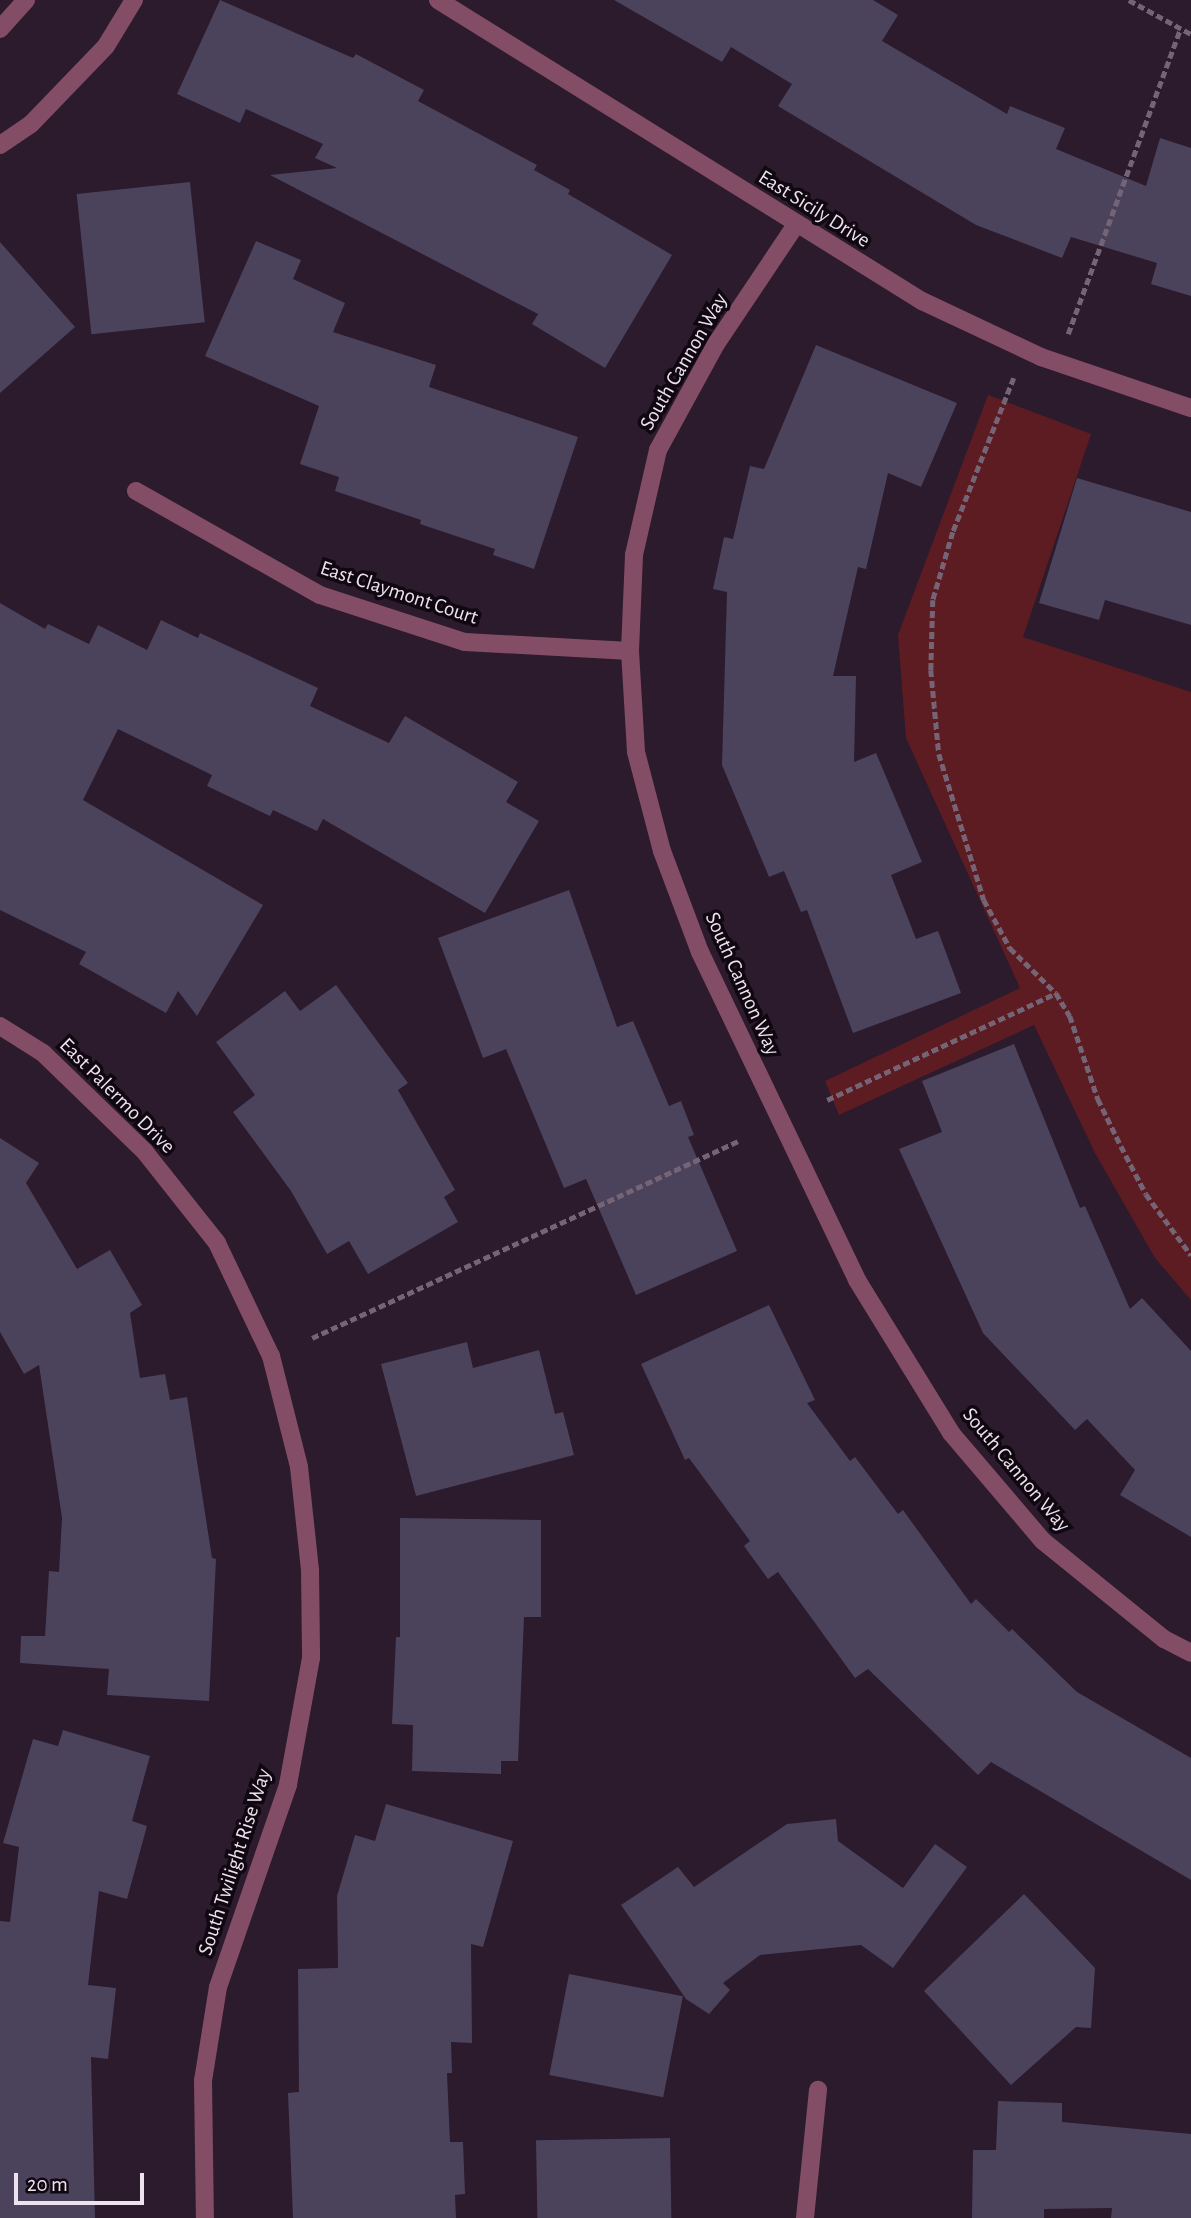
<!DOCTYPE html>
<style>
body{margin:0}
#map{position:relative;width:1191px;height:2218px;overflow:hidden;background:#2c1a2d;font-family:"Alegreya Sans",sans-serif}
div>[style]{position:absolute}
.green>*{inset:0;background:#5c1c22}
.building>*{inset:0;background:#4b425c;transform-origin:0 0}
.path>*{height:4.5px;margin-top:-2.25px;transform-origin:0;background:repeating-linear-gradient(90deg,#746475 0 7px,transparent 0 10.5px)}
.minor>*{height:18px;margin:-9px;padding:0 9px;transform-origin:9px;border-radius:9px;background:#844d66}
.tertiary>*{height:18px;margin:-9px;padding:0 9px;transform-origin:9px;border-radius:9px;background:#844d66}
span{translate:-50% -50%;white-space:nowrap;text-align:center;line-height:1.15;-webkit-text-stroke:7px #100810;paint-order:stroke}
.street-label{font-size:21px;color:#efe2ef}
.scale{position:absolute;left:14px;top:2173px;width:130px;height:32px;box-sizing:border-box;border:4px solid #efe2ef;border-top:0;padding-left:9px;font-size:21px;line-height:24px;white-space:nowrap;color:#efe2ef;-webkit-text-stroke:5px #100810;paint-order:stroke}
</style>
<div id="map">
<div class="green">
<i style="clip-path:polygon(988px 395px,1091px 434px,1023px 637px,1191px 692px,1191px 1300px,1155px 1258px,1095px 1153px,1034px 1025px,839px 1115px,825px 1081px,1020px 988px,906px 738px,898px 635px)"></i>
</div>
<div class="building">
<i style="clip-path:polygon(220px 0,353px 58px,356px 54px,424px 90px,418px 101px,537px 165px,534px 170px,570px 190px,568px 194px,672px 255px,605px 368px,532px 324px,538px 314px,270px 175px,337px 168px,315px 158px,323px 144px,246px 109px,240px 123px,177px 94px)"></i>
<i style="clip-path:polygon(614px 0,873px 0,898px 15px,882px 41px,1007px 114px,1010px 106px,1065px 128px,1056px 149px,1146px 186px,1160px 138px,1191px 148px,1191px 296px,1151px 284px,1157px 263px,1071px 237px,1062px 258px,976px 225px,778px 106px,792px 84px,731px 47px,722px 62px)"></i>
<i style="left:190px;top:182px;width:141px;height:114px;rotate:84deg"></i>
<i style="clip-path:polygon(256px 241px,301px 260px,293px 279px,345px 303px,333px 332px,436px 365px,429px 387px,578px 437px,534px 569px,493px 555px,495px 549px,420px 524px,421px 520px,335px 491px,339px 477px,300px 464px,319px 406px,205px 356px)"></i>
<i style="clip-path:polygon(0 242px,75px 327px,0 393px)"></i>
<i style="clip-path:polygon(816px 345px,957px 403px,921px 487px,888px 473px,866px 569px,858px 567px,833px 676px,856px 676px,854px 762px,876px 753px,922px 862px,891px 875px,916px 939px,938px 931px,961px 993px,853px 1033px,807px 910px,801px 912px,784px 871px,769px 877px,722px 765px,727px 592px,713px 589px,724px 537px,733px 539px,750px 466px,764px 469px)"></i>
<i style="clip-path:polygon(1077px 478px,1191px 512px,1191px 625px,1105px 600px,1099px 620px,1039px 603px)"></i>
<i style="clip-path:polygon(0 603px,45px 629px,48px 624px,89px 644px,98px 625px,147px 650px,161px 620px,198px 638px,200px 633px,318px 688px,310px 706px,389px 743px,405px 716px,518px 782px,506px 802px,539px 821px,485px 913px,323px 819px,317px 831px,273px 810px,270px 816px,207px 786px,212px 775px,118px 729px,83px 800px,263px 905px,197px 1016px,178px 991px,166px 1013px,79px 964px,86px 952px,0 910px)"></i>
<i style="clip-path:polygon(569px 890px,617px 1027px,633px 1021px,669px 1106px,681px 1101px,694px 1135px,688px 1137px,737px 1251px,636px 1295px,586px 1179px,564px 1188px,506px 1049px,483px 1058px,438px 938px)"></i>
<i style="clip-path:polygon(336px 985px,408px 1083px,398px 1090px,455px 1190px,444px 1197px,458px 1222px,368px 1274px,349px 1241px,327px 1254px,291px 1191px,233px 1112px,255px 1095px,216px 1042px,285px 991px,300px 1011px)"></i>
<i style="clip-path:polygon(1014px 1044px,1080px 1208px,1085px 1206px,1130px 1309px,1142px 1298px,1191px 1351px,1191px 1537px,1120px 1495px,1135px 1470px,1087px 1419px,1075px 1430px,983px 1333px,899px 1149px,942px 1132px,922px 1081px)"></i>
<i style="clip-path:polygon(0 1138px,39px 1163px,26px 1183px,77px 1269px,110px 1250px,142px 1305px,130px 1313px,140px 1378px,165px 1374px,170px 1400px,187px 1397px,212px 1558px,216px 1559px,209px 1701px,107px 1695px,109px 1669px,20px 1663px,21px 1636px,45px 1636px,49px 1571px,59px 1572px,62px 1518px,39px 1365px,24px 1374px,0 1332px)"></i>
<i style="clip-path:polygon(769px 1305px,815px 1400px,807px 1403px,850px 1461px,855px 1457px,898px 1514px,903px 1510px,971px 1604px,976px 1599px,1009px 1632px,1012px 1629px,1077px 1692px,1191px 1758px,1191px 1880px,991px 1762px,978px 1775px,868px 1669px,855px 1678px,778px 1572px,768px 1579px,744px 1546px,750px 1541px,689px 1458px,685px 1460px,641px 1364px)"></i>
<i style="clip-path:polygon(467px 1342px,473px 1368px,539px 1350px,555px 1414px,563px 1412px,574px 1455px,416px 1496px,381px 1364px)"></i>
<i style="clip-path:polygon(400px 1518px,541px 1520px,541px 1617px,524px 1617px,518px 1761px,501px 1761px,501px 1774px,412px 1771px,413px 1725px,392px 1724px,396px 1637px,400px 1637px)"></i>
<i style="clip-path:polygon(63px 1730px,150px 1756px,132px 1821px,147px 1826px,127px 1899px,99px 1891px,88px 1985px,116px 1988px,108px 2059px,91px 2057px,95px 2218px,0 2218px,0 1921px,10px 1922px,19px 1847px,3px 1843px,33px 1739px,58px 1746px)"></i>
<i style="clip-path:polygon(386px 1804px,513px 1841px,483px 1947px,471px 1944px,472px 2043px,451px 2042px,452px 2073px,447px 2073px,450px 2142px,463px 2142px,465px 2194px,455px 2195px,456px 2218px,293px 2218px,288px 2093px,299px 2092px,298px 1969px,338px 1968px,337px 1896px,355px 1835px,375px 1841px)"></i>
<i style="clip-path:polygon(836px 1819px,838px 1841px,903px 1888px,935px 1844px,967px 1867px,893px 1968px,861px 1945px,760px 1955px,723px 1983px,730px 1990px,709px 2014px,686px 1999px,621px 1905px,678px 1867px,694px 1887px,787px 1824px)"></i>
<i style="clip-path:polygon(1024px 1894px,1095px 1968px,1091px 2028px,1076px 2027px,1011px 2085px,924px 1991px)"></i>
<i style="left:569px;top:1974px;width:116px;height:103px;rotate:11deg"></i>
<i style="clip-path:polygon(998px 2101px,1062px 2103px,1062px 2122px,1191px 2134px,1191px 2218px,1111px 2218px,1112px 2208px,1044px 2209px,1044px 2218px,972px 2218px,973px 2150px,996px 2150px)"></i>
<i style="left:670px;top:2138px;width:80px;height:134px;rotate:89deg"></i>
</div>
<div class="path">
<i style="left:1129px;top:0;width:71px;rotate:28.7deg"></i>
<i style="left:1068px;top:334px;width:325px;rotate:-69.8deg"></i>
<i style="left:1014px;top:378px;width:166px;rotate:111.6deg"></i>
<i style="left:953px;top:532px;width:71px;rotate:106.4deg"></i>
<i style="left:933px;top:600px;width:70px;rotate:91.6deg"></i>
<i style="left:931px;top:670px;width:84px;rotate:84.6deg"></i>
<i style="left:939px;top:754px;width:153px;rotate:72.9deg"></i>
<i style="left:984px;top:900px;width:55px;rotate:61.6deg"></i>
<i style="left:1010px;top:948px;width:64px;rotate:44.4deg"></i>
<i style="left:1056px;top:993px;width:27px;rotate:59deg"></i>
<i style="left:1070px;top:1016px;width:88px;rotate:71.4deg"></i>
<i style="left:1098px;top:1099px;width:52px;rotate:63.9deg"></i>
<i style="left:1121px;top:1146px;width:54px;rotate:62.5deg"></i>
<i style="left:1146px;top:1194px;width:76px;rotate:53.6deg"></i>
<i style="left:827px;top:1100px;width:253px;rotate:-25deg"></i>
<i style="left:312px;top:1338px;width:469px;rotate:-24.8deg"></i>
</div>
<div class="minor">
<i style="left:438px;top:0;width:570px;rotate:31.88deg"></i>
<i style="left:922px;top:301px;width:132px;rotate:25.2deg"></i>
<i style="left:1041px;top:357px;width:158px;rotate:18.8deg"></i>
<i style="left:795px;top:226px;width:142px;rotate:123.8deg"></i>
<i style="left:716px;top:344px;width:121px;rotate:118.7deg"></i>
<i style="left:658px;top:450px;width:108px;rotate:102.9deg"></i>
<i style="left:634px;top:555px;width:96px;rotate:92.4deg"></i>
<i style="left:630px;top:651px;width:101px;rotate:86.6deg"></i>
<i style="left:636px;top:752px;width:102px;rotate:75.3deg"></i>
<i style="left:662px;top:851px;width:108px;rotate:69.4deg"></i>
<i style="left:700px;top:952px;width:364px;rotate:64.4deg"></i>
<i style="left:857px;top:1280px;width:180px;rotate:58.4deg"></i>
<i style="left:951px;top:1433px;width:142px;rotate:49.6deg"></i>
<i style="left:1043px;top:1541px;width:156px;rotate:39deg"></i>
<i style="left:1164px;top:1639px;width:30px;rotate:27deg"></i>
<i style="left:136px;top:491px;width:211px;rotate:29.5deg"></i>
<i style="left:320px;top:595px;width:152px;rotate:18deg"></i>
<i style="left:465px;top:642px;width:165px;rotate:3.1deg"></i>
<i style="left:0;top:1026px;width:51px;rotate:32.1deg"></i>
<i style="left:43px;top:1053px;width:142px;rotate:44.1deg"></i>
<i style="left:145px;top:1152px;width:116px;rotate:51.6deg"></i>
<i style="left:217px;top:1243px;width:125px;rotate:64.5deg"></i>
<i style="left:271px;top:1356px;width:114px;rotate:75.8deg"></i>
<i style="left:299px;top:1467px;width:104px;rotate:83.9deg"></i>
<i style="left:310px;top:1570px;width:88px;rotate:89.3deg"></i>
<i style="left:311px;top:1658px;width:129px;rotate:100.3deg"></i>
<i style="left:288px;top:1785px;width:214px;rotate:109.1deg"></i>
<i style="left:218px;top:1987px;width:95px;rotate:99.1deg"></i>
<i style="left:203px;top:2081px;width:137px;rotate:89.2deg"></i>
<i style="left:805px;top:2218px;width:129px;rotate:-84.2deg"></i>
</div>
<div class="tertiary">
<i style="left:0;top:29px;width:39px;rotate:-48deg"></i>
<i style="left:0;top:145px;width:37px;rotate:-34deg"></i>
<i style="left:31px;top:124px;width:108px;rotate:-46.1deg"></i>
<i style="left:106px;top:46px;width:54px;rotate:-58.7deg"></i>
</div>
<div class="street-label">
<span style="left:814px;top:209px;rotate:32deg">East Sicily Drive</span>
<span style="left:684px;top:362px;rotate:-60deg">South Cannon Way</span>
<span style="left:399px;top:593px;rotate:18deg">East Claymont Court</span>
<span style="left:742px;top:984px;rotate:66deg">South Cannon Way</span>
<span style="left:117px;top:1096px;rotate:45deg">East Palermo Drive</span>
<span style="left:1016px;top:1470px;rotate:50deg">South Cannon Way</span>
<span style="left:235px;top:1862px;rotate:-72deg">South Twilight Rise Way</span>
</div>
<div class="scale">20 m</div>
</div>
